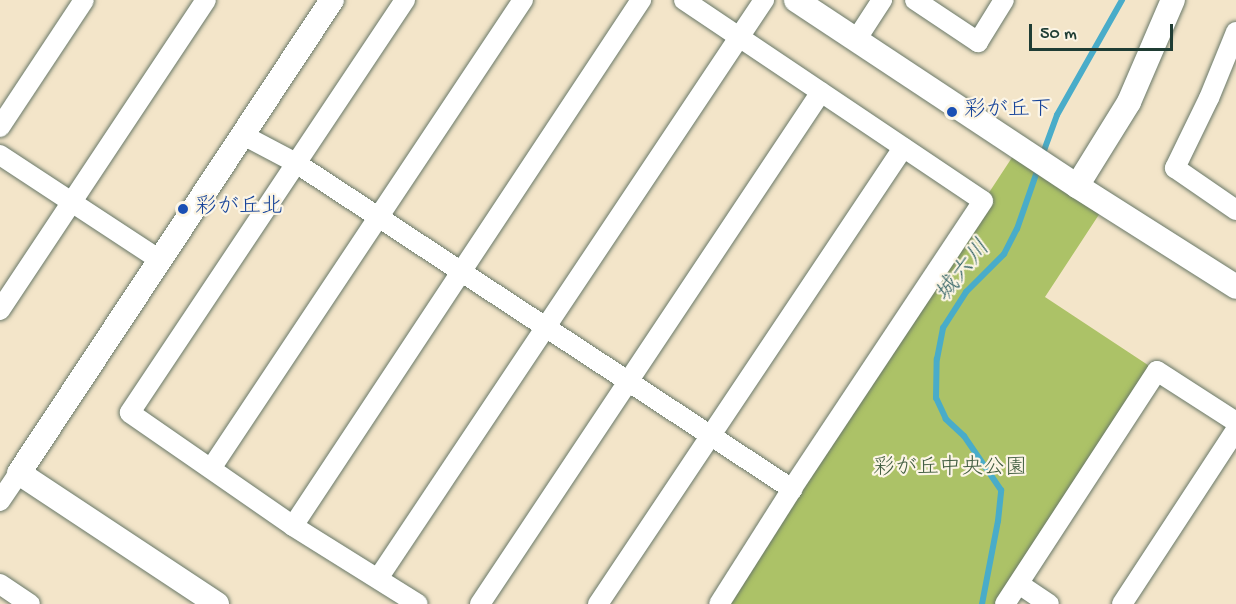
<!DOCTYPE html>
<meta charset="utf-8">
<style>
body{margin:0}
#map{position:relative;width:1236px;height:604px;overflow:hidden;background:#f3e5c9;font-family:"Gochi Hand","Klee One",sans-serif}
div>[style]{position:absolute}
.green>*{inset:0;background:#acc267}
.stream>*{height:6px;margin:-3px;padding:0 3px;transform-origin:3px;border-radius:3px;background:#49acc9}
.roads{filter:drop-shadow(0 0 2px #697868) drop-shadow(0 0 2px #697868)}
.minor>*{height:20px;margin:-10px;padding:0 10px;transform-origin:10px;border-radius:10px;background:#fff}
.tertiary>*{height:24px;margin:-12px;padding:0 12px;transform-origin:12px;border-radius:12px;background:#fff}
.dots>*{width:16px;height:16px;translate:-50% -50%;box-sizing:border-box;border:3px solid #fcf5e5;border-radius:50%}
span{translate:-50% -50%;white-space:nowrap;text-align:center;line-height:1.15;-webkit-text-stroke:4.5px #fcf5e5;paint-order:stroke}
.transit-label{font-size:22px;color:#164399}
.left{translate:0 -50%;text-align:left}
.park-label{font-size:22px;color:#425e41}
.water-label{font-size:24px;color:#2c5e61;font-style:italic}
.scale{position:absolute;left:1029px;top:24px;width:144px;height:27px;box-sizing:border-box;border:3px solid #1f3d34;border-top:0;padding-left:8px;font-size:18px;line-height:21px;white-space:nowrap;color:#1f3d34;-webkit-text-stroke:4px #fcf5e5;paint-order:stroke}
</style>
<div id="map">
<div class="green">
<i style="clip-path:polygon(1013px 156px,1100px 213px,1045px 297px,1157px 371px,1004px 604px,719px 604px)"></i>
</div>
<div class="stream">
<i style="left:1042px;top:156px;width:44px;rotate:-69.9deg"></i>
<i style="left:1057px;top:115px;width:132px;rotate:-60.5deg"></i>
<i style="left:982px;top:604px;width:85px;rotate:-79.1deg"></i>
<i style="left:998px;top:521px;width:31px;rotate:-84deg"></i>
<i style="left:1001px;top:490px;width:65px;rotate:-124.4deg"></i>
<i style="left:964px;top:436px;width:25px;rotate:-137deg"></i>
<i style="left:946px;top:419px;width:23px;rotate:-115deg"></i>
<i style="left:936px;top:398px;width:39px;rotate:-89deg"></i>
<i style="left:937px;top:359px;width:32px;rotate:-79deg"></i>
<i style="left:943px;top:328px;width:43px;rotate:-57.4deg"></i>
<i style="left:966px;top:292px;width:54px;rotate:-45deg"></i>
<i style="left:1004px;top:254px;width:28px;rotate:-63deg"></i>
<i style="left:1017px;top:229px;width:67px;rotate:-70.8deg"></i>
</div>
<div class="roads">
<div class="minor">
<i style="left:405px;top:0;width:496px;rotate:123.7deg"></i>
<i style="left:130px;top:413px;width:198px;rotate:34.7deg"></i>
<i style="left:293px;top:526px;width:147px;rotate:32deg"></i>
<i style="left:684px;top:0;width:360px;rotate:33.9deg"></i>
<i style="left:983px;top:201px;width:346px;rotate:123.6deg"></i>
<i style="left:792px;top:489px;width:136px;rotate:122.4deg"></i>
<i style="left:915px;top:0;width:76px;rotate:33.7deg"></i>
<i style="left:978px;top:42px;width:49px;rotate:-58.2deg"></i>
<i style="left:1236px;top:32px;width:71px;rotate:112.2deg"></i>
<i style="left:1209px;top:98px;width:78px;rotate:115.9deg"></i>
<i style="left:1175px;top:168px;width:74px;rotate:34.5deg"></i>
<i style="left:856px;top:40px;width:48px;rotate:-57deg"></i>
<i style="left:0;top:127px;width:152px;rotate:-56.5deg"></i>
<i style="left:243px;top:135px;width:60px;rotate:27.8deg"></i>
<i style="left:296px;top:163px;width:594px;rotate:33.32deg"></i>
<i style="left:0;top:155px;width:191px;rotate:33.3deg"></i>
<i style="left:0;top:310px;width:372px;rotate:-56.4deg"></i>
<i style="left:212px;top:467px;width:561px;rotate:-56.34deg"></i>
<i style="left:0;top:501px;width:34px;rotate:-56deg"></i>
<i style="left:293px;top:526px;width:631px;rotate:-56.51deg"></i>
<i style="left:379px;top:577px;width:694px;rotate:-56.29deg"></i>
<i style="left:0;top:584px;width:36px;rotate:34deg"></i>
<i style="left:1019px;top:584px;width:36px;rotate:34deg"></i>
<i style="left:480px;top:604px;width:615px;rotate:-56.34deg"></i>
<i style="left:598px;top:604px;width:549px;rotate:-56.22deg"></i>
<i style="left:1005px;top:604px;width:278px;rotate:-56.9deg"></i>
<i style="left:1157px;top:371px;width:94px;rotate:32.8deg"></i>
<i style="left:1122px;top:604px;width:208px;rotate:-56.8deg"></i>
</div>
<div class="tertiary">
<i style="left:796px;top:0;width:337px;rotate:33.5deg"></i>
<i style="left:1077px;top:186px;width:188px;rotate:32.4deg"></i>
<i style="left:1077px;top:186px;width:99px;rotate:-58.2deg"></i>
<i style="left:1129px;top:102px;width:111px;rotate:-66.7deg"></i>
<i style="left:217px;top:604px;width:237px;rotate:-146.5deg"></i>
<i style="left:19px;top:473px;width:567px;rotate:-56.51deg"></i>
</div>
</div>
<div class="dots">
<i style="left:952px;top:112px;background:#1a4fb4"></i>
<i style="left:183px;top:209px;background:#1a4fb4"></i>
</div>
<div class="transit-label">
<span class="left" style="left:964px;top:112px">彩が丘下</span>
<span class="left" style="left:195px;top:209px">彩が丘北</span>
</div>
<div class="park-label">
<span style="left:950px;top:470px">彩が丘中央公園</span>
</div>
<div class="water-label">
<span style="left:964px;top:272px;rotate:-51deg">城六川</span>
</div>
<div class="scale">50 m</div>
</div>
